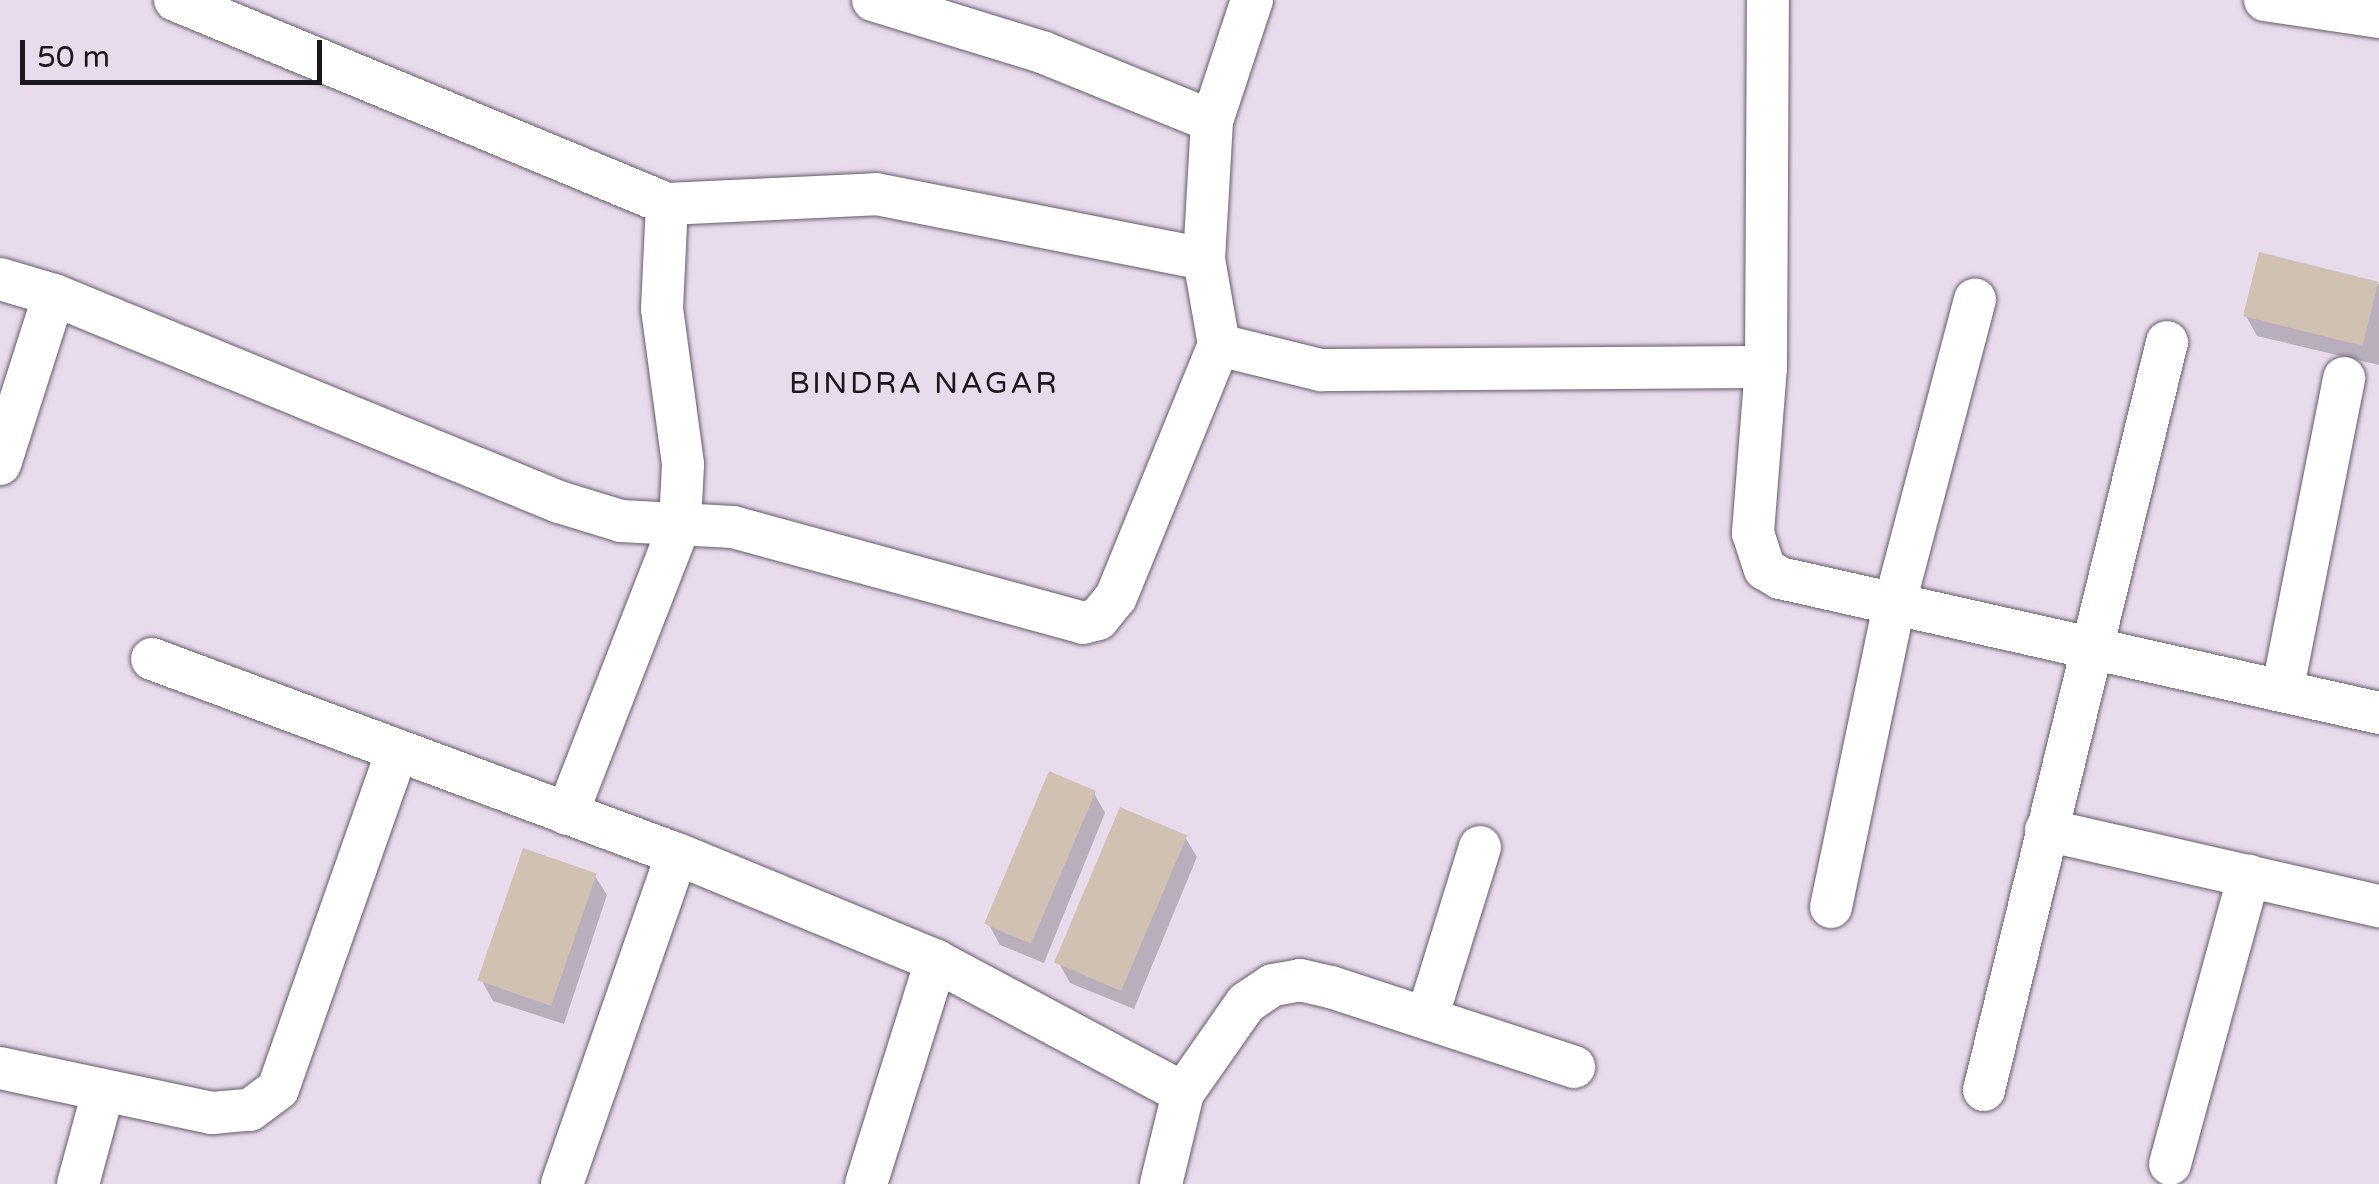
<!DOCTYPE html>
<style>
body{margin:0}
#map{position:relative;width:2379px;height:1184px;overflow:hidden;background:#e8dbec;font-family:"Varela Round",sans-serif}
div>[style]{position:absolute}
.shadow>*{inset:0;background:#0003}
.building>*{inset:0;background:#d1c1b3;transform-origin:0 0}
.roads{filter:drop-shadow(0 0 2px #675c6b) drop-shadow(0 0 2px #675c6b)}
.street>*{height:42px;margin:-21px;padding:0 21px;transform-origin:21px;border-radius:21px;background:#fff}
span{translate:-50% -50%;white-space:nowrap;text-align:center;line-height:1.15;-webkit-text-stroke:9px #e8dbec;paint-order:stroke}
.neighbourhood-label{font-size:30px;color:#1c171d;letter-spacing:2.5px}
.scale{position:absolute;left:20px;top:40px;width:302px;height:45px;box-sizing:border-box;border:5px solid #1c171d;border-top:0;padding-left:12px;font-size:30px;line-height:35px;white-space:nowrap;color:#1c171d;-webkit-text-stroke:8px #e8dbec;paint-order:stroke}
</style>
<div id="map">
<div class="shadow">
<i style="clip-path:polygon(2379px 284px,2379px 365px,2257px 336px,2246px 316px)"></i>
<i style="clip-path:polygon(1094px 793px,1105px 813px,1044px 963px,1000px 945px,989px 925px)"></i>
<i style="clip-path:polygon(1185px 837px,1197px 857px,1134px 1009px,1070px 983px,1059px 963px)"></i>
<i style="clip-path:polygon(595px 876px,607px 895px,564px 1024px,493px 1001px,482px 981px)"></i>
</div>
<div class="building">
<i style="left:2259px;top:252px;width:123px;height:66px;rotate:14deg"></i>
<i style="left:1049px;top:771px;width:51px;height:166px;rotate:23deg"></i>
<i style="left:1120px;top:807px;width:73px;height:169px;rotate:23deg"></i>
<i style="left:523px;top:848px;width:78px;height:140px;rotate:19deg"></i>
</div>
<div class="roads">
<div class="street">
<i style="left:175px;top:0;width:533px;rotate:22.52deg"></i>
<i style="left:667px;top:204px;width:209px;rotate:-2.7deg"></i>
<i style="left:876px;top:194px;width:334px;rotate:11.2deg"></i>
<i style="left:873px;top:0;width:177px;rotate:17.1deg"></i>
<i style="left:1042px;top:52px;width:183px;rotate:22.1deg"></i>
<i style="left:1252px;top:0;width:127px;rotate:108.3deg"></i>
<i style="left:1212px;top:121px;width:138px;rotate:93.3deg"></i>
<i style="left:1204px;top:259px;width:87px;rotate:80.1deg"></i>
<i style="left:1219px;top:345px;width:105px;rotate:13.8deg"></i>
<i style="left:1321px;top:370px;width:445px;rotate:-0.4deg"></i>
<i style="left:1766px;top:367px;width:367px;rotate:-89.7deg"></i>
<i style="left:2265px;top:0;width:115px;rotate:8.5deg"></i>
<i style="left:0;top:279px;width:56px;rotate:16.5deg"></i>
<i style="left:54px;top:295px;width:546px;rotate:22.29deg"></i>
<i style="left:559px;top:502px;width:65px;rotate:17deg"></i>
<i style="left:621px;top:521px;width:112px;rotate:3.1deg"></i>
<i style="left:733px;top:527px;width:363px;rotate:15.3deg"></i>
<i style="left:1083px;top:623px;width:16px;rotate:-15deg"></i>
<i style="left:1098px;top:619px;width:28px;rotate:-51deg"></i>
<i style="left:1116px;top:597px;width:272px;rotate:-67.8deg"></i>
<i style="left:1766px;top:367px;width:167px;rotate:94.5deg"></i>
<i style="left:1753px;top:533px;width:38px;rotate:72deg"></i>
<i style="left:1765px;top:569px;width:17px;rotate:31deg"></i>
<i style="left:1780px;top:578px;width:614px;rotate:12.7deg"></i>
<i style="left:0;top:464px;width:177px;rotate:-72.3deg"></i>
<i style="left:152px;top:659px;width:560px;rotate:20.38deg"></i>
<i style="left:677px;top:854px;width:280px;rotate:22.4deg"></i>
<i style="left:936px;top:961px;width:280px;rotate:28.1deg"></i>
<i style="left:2283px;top:687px;width:315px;rotate:-78.8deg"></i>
<i style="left:567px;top:814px;width:311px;rotate:-68.7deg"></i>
<i style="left:680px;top:524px;width:60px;rotate:-87.1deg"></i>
<i style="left:683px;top:464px;width:156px;rotate:-97.7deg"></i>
<i style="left:662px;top:309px;width:105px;rotate:-87.3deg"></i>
<i style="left:2046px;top:830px;width:342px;rotate:12.9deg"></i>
<i style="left:1831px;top:907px;width:308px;rotate:-78.2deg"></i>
<i style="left:1894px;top:606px;width:317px;rotate:-75.2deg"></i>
<i style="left:1427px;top:1018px;width:179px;rotate:-72.8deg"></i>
<i style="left:0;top:1068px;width:217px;rotate:12deg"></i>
<i style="left:212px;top:1113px;width:38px;rotate:-5deg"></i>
<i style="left:250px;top:1110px;width:35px;rotate:-37deg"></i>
<i style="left:278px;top:1089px;width:358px;rotate:-70.6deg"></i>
<i style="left:1984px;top:1090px;width:770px;rotate:-76.25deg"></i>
<i style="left:2170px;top:1164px;width:299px;rotate:-74.7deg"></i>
<i style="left:78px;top:1184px;width:95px;rotate:-74.8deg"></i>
<i style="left:562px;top:1184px;width:349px;rotate:-70.8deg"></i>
<i style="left:866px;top:1184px;width:234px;rotate:-72.6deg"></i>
<i style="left:1161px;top:1184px;width:94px;rotate:-76.4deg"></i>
<i style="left:1183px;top:1093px;width:110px;rotate:-55deg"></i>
<i style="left:1246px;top:1003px;width:32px;rotate:-34deg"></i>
<i style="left:1273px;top:985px;width:27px;rotate:-10deg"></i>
<i style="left:1300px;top:980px;width:32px;rotate:13deg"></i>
<i style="left:1331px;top:987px;width:256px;rotate:18.2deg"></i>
</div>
</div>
<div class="neighbourhood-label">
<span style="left:924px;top:384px">BINDRA NAGAR</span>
</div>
<div class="scale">50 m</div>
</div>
